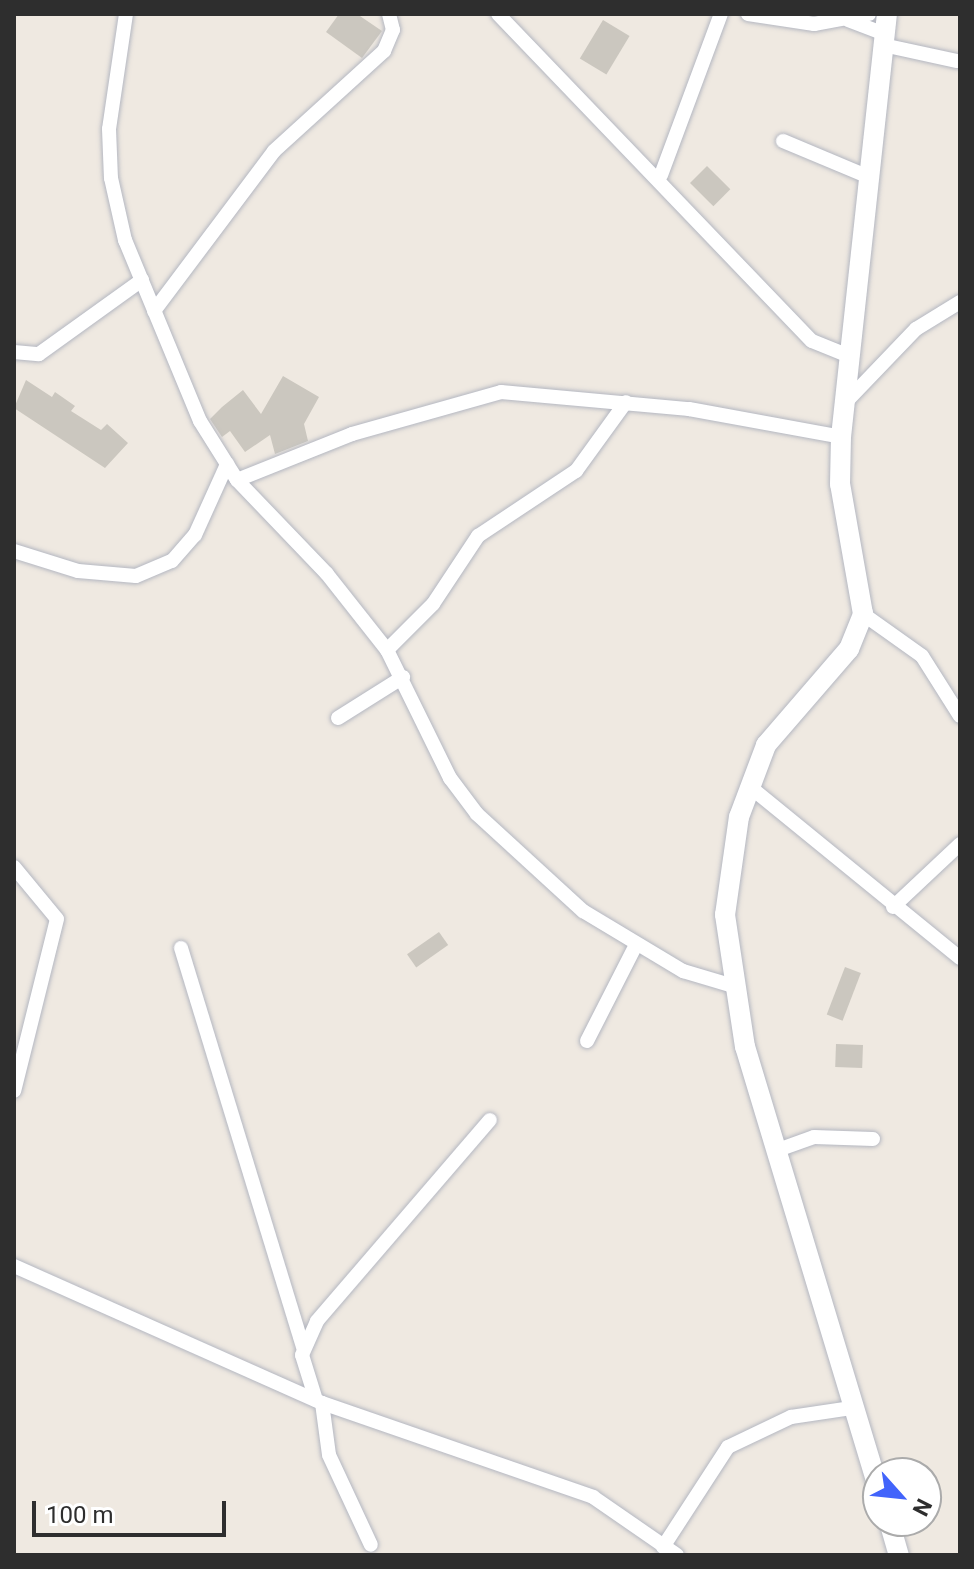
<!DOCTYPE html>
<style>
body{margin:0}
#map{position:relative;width:974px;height:1569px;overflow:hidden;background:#efe9e1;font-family:Roboto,sans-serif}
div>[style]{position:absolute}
.building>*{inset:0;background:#cbc7bf;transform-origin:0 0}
.roads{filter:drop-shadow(0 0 2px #b4b7c1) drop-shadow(0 0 2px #b4b7c1)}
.minor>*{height:14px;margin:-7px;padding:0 7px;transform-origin:7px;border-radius:7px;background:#fff}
.secondary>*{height:20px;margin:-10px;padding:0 10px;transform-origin:10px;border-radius:10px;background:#fff}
span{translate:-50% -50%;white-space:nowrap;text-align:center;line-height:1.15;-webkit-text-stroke:8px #fff;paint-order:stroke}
.frame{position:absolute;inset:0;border:16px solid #2e2e2e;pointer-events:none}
.north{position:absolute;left:862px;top:1457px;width:80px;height:80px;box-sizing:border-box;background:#fff;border:2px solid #ababab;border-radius:50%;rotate:117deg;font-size:22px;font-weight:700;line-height:32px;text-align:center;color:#2e2e2e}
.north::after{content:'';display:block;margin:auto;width:28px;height:36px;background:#4264fb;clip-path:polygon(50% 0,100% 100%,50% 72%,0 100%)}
.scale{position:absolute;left:32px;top:1501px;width:194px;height:36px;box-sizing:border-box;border:4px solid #2e2e2e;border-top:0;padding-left:10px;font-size:24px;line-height:28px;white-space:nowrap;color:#2e2e2e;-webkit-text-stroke:6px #fff;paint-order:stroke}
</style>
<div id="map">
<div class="building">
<i style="clip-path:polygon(339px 14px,357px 14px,382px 31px,362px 58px,326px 32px)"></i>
<i style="left:603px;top:20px;width:31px;height:45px;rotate:31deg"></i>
<i style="left:707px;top:166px;width:33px;height:24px;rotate:45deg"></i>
<i style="clip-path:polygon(283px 376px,319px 397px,304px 424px,308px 441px,275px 454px,270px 435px,245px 452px,230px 431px,222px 437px,210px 419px,222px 407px,243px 390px,261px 414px)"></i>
<i style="clip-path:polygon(26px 380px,52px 397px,55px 392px,75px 406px,71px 411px,101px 430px,107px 424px,128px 443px,105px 468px,14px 408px)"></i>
<i style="left:439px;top:932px;width:16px;height:39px;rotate:55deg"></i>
<i style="left:845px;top:967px;width:17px;height:51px;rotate:21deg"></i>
<i style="left:836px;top:1044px;width:27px;height:23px;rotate:2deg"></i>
</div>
<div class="roads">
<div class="minor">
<i style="left:126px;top:14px;width:116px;rotate:98.4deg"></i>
<i style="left:109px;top:129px;width:49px;rotate:87.7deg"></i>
<i style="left:111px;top:178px;width:64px;rotate:77.3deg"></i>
<i style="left:125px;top:240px;width:196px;rotate:67.5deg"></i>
<i style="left:200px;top:421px;width:70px;rotate:57.9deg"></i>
<i style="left:237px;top:480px;width:130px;rotate:46.2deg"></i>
<i style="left:327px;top:574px;width:97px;rotate:51.7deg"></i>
<i style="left:387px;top:650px;width:143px;rotate:63.8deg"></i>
<i style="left:450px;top:778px;width:45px;rotate:53.1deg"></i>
<i style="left:477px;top:814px;width:144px;rotate:42.5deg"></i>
<i style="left:583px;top:911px;width:117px;rotate:31deg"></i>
<i style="left:683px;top:971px;width:49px;rotate:16.6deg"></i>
<i style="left:498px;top:14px;width:453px;rotate:46.2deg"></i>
<i style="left:812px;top:341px;width:40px;rotate:22deg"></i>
<i style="left:748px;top:14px;width:67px;rotate:8.6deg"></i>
<i style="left:814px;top:24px;width:56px;rotate:-10.3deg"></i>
<i style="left:848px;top:20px;width:40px;rotate:21deg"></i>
<i style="left:883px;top:45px;width:76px;rotate:12.2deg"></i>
<i style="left:783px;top:141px;width:93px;rotate:22.7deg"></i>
<i style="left:661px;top:175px;width:172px;rotate:-69.6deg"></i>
<i style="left:154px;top:311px;width:200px;rotate:-53.1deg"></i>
<i style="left:274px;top:151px;width:149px;rotate:-42.3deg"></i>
<i style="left:384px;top:51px;width:23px;rotate:-67deg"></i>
<i style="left:393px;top:30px;width:16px;rotate:-104deg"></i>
<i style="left:14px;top:352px;width:25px;rotate:5deg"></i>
<i style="left:39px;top:354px;width:127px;rotate:-35.7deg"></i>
<i style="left:845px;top:403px;width:103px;rotate:-46.2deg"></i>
<i style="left:916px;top:329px;width:52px;rotate:-31.5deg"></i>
<i style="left:237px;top:480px;width:124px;rotate:-21.8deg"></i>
<i style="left:352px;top:434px;width:155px;rotate:-15.7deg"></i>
<i style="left:501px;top:392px;width:189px;rotate:5.2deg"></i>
<i style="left:689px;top:409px;width:155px;rotate:10.4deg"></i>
<i style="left:14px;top:551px;width:67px;rotate:17.4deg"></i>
<i style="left:78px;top:571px;width:58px;rotate:4.9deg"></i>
<i style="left:136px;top:576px;width:39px;rotate:-23deg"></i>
<i style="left:172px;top:561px;width:35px;rotate:-49deg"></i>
<i style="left:195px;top:535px;width:78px;rotate:-65.7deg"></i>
<i style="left:863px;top:614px;width:72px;rotate:35.4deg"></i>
<i style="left:922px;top:656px;width:71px;rotate:57.7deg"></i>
<i style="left:387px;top:650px;width:65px;rotate:-45deg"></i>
<i style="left:433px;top:604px;width:82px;rotate:-56.5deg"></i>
<i style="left:478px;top:536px;width:118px;rotate:-33.6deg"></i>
<i style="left:576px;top:471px;width:85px;rotate:-54.1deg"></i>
<i style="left:338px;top:718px;width:77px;rotate:-32.2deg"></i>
<i style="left:749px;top:786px;width:272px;rotate:39.2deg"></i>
<i style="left:14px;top:867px;width:67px;rotate:50.4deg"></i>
<i style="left:57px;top:919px;width:177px;rotate:104deg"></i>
<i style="left:893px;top:907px;width:92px;rotate:-43.2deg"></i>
<i style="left:181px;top:948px;width:417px;rotate:73deg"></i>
<i style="left:587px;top:1041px;width:108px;rotate:-63deg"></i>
<i style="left:775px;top:1151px;width:41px;rotate:-19.7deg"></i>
<i style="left:814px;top:1137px;width:59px;rotate:1.9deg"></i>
<i style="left:14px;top:1266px;width:337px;rotate:24deg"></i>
<i style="left:322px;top:1403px;width:287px;rotate:19.1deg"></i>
<i style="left:593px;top:1497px;width:102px;rotate:34.6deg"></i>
<i style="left:316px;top:1400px;width:47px;rotate:-107.3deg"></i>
<i style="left:302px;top:1355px;width:37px;rotate:-66deg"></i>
<i style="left:317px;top:1321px;width:265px;rotate:-49.3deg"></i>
<i style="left:322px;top:1403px;width:52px;rotate:82.3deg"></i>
<i style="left:329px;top:1455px;width:99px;rotate:65deg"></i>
<i style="left:663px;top:1547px;width:119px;rotate:-57deg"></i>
<i style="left:728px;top:1447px;width:70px;rotate:-25.5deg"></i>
<i style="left:791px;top:1417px;width:61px;rotate:-8.5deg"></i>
</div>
<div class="secondary">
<i style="left:878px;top:1487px;width:460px;rotate:-106.8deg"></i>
<i style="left:745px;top:1047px;width:134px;rotate:-98.6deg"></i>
<i style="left:725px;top:915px;width:99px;rotate:-81.9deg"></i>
<i style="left:739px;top:817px;width:77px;rotate:-69.4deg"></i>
<i style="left:766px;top:745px;width:127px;rotate:-49.2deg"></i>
<i style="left:849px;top:649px;width:38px;rotate:-68deg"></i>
<i style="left:863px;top:614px;width:132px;rotate:-100deg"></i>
<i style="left:840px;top:484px;width:47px;rotate:-88.8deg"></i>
<i style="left:841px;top:437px;width:425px;rotate:-83.8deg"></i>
<i style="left:889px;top:1521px;width:35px;rotate:74deg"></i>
</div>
</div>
<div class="frame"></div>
<div class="north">N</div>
<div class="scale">100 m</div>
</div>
